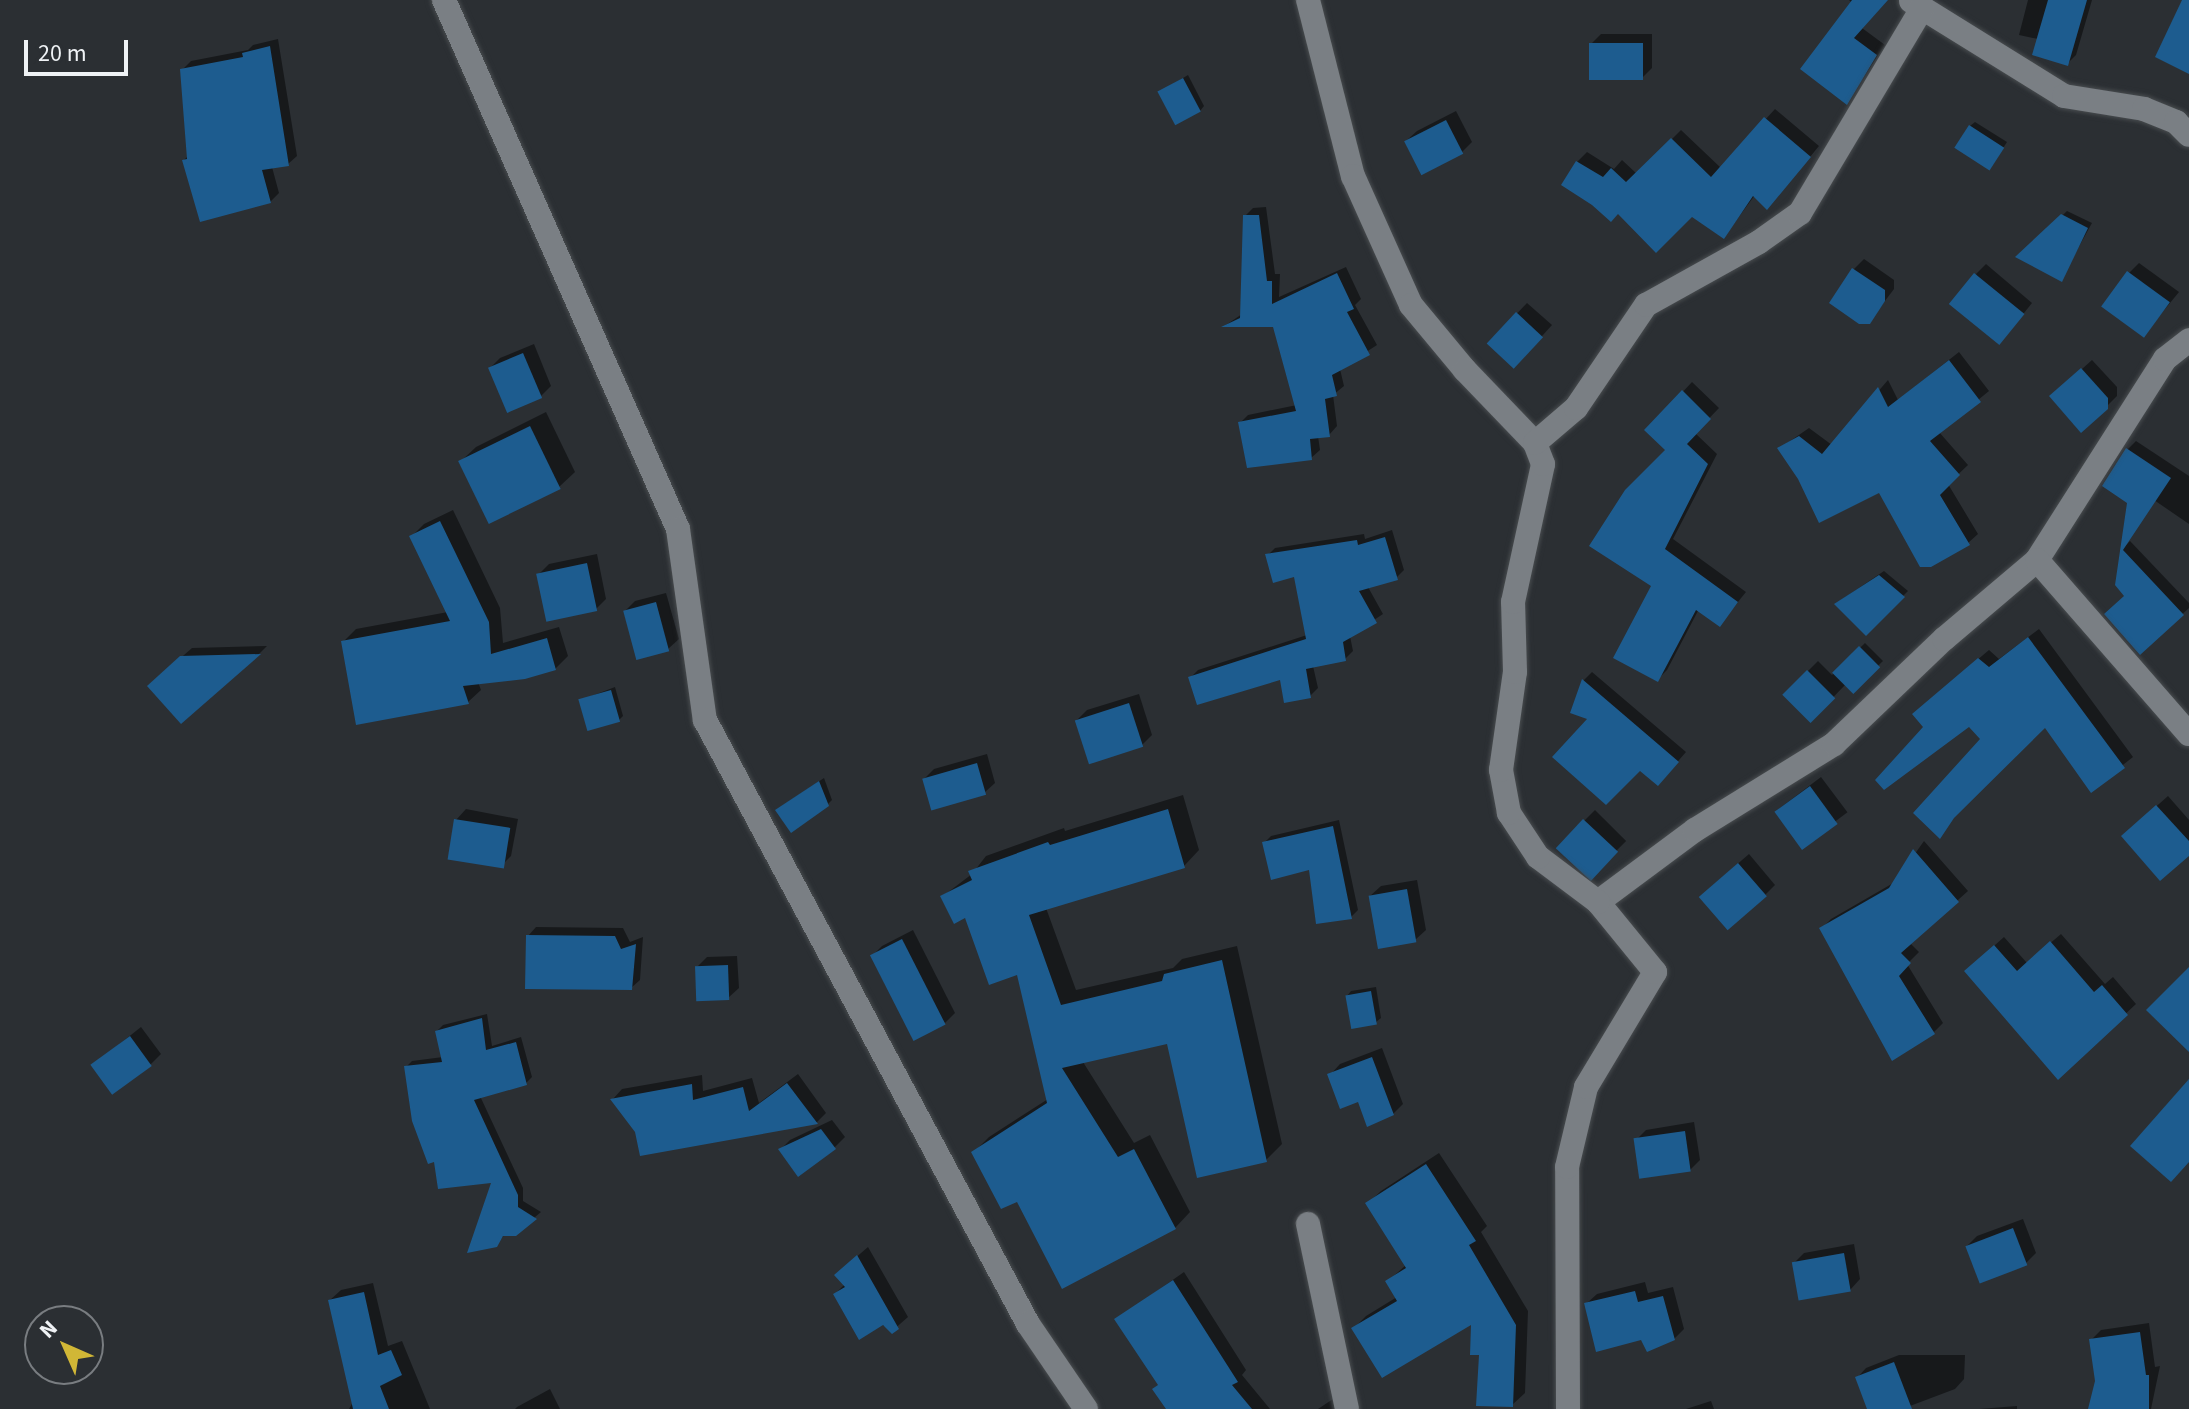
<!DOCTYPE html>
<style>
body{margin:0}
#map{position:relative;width:2189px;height:1409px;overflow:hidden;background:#2b2f33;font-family:"Source Sans 3",sans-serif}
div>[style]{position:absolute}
.shadow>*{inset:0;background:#0007;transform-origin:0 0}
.building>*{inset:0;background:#1d5c8f;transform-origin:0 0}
.roads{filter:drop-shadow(0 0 2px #484c4f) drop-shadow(0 0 2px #484c4f)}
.minor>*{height:24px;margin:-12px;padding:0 12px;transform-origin:12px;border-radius:12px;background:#7a7f84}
span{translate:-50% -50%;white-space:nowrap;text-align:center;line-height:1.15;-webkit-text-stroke:6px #2b2f33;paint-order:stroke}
.north{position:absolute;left:24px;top:1305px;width:80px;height:80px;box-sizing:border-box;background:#2b2f33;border:2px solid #797d81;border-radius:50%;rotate:315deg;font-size:22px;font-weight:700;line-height:32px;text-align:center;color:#eff2f5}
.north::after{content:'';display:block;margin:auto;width:28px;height:36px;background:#d1b736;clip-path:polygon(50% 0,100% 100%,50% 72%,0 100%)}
.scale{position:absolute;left:24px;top:40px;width:104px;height:36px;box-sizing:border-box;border:4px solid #eff2f5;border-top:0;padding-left:10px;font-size:24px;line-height:28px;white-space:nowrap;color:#eff2f5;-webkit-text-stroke:6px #2b2f33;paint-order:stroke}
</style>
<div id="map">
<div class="shadow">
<i style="clip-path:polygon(1849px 0,1887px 0,1862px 28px,1885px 45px,1847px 102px,1852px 3px)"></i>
<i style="clip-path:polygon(2028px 0,2092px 0,2076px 55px,2068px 63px,2038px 39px,2019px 35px)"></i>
<i style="clip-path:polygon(1601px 34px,1652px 34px,1652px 68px,1642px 78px,1591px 44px)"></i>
<i style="clip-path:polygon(278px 39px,297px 156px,288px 164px,272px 167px,279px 193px,270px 202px,184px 160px,189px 155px,182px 70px,191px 61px,248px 50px,253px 45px)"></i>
<i style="clip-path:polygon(1188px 75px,1204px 106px,1200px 111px,1160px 92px)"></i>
<i style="clip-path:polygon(1775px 109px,1819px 146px,1776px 198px,1755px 195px,1724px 237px,1692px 215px,1656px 250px,1577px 162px,1587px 152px,1614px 169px,1622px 160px,1637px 174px,1681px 130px,1721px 168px)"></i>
<i style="clip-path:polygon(1456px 111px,1472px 142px,1462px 152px,1406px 141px,1417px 131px)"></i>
<i style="clip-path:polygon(1975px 122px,2007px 142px,1993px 164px,1970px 126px)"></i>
<i style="clip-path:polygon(1266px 207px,1275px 274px,1280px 274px,1279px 297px,1346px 267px,1361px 299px,1355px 305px,1377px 345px,1340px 369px,1344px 386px,1333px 395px,1337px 426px,1329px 435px,1318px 436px,1320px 450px,1311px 458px,1240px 423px,1248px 415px,1297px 405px,1274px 325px,1226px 325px,1242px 314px,1245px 216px,1253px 208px)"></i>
<i style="clip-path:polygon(2067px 211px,2092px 223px,2061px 279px,2019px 257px)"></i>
<i style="clip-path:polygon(1864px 259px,1894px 280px,1894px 289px,1869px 322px,1854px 269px)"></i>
<i style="clip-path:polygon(2139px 263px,2179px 292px,2143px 336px,2129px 273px)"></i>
<i style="clip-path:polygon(1986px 264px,2032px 303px,2008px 333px,1976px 274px)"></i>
<i style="clip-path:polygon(1527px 303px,1552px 325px,1524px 356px,1489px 343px)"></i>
<i style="clip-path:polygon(534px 344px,551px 386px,541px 396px,490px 368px,500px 358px)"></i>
<i style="clip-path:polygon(1959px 352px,1989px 391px,1939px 432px,1968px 465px,1948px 484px,1978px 534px,1968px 543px,1880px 490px,1799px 478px,1780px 448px,1809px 428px,1832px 445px,1888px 380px,1898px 400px)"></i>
<i style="clip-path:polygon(2092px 360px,2117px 387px,2117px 396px,2106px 407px,2062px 387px)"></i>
<i style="clip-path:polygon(1692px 382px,1719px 408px,1695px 433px,1717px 454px,1673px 539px,1746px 592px,1720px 624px,1699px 609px,1667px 670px,1658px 679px,1654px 585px,1668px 450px,1647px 430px)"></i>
<i style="clip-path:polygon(546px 412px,575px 472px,559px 487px,460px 462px,476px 447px)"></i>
<i style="clip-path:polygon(2136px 441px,2189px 476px,2189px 524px,2154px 500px,2127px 450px)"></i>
<i style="clip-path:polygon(453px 510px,500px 608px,503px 643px,559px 627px,568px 656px,555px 669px,478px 682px,481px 690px,468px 702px,358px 723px,343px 642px,356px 629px,448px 612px,411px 537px,424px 524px)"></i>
<i style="clip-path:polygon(1392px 530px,1404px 570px,1396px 578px,1368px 587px,1383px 614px,1350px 636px,1353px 651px,1345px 659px,1313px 666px,1318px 688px,1310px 696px,1282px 677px,1191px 677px,1198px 670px,1307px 635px,1295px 575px,1268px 555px,1275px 548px,1364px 534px,1365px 539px)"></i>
<i style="clip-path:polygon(2130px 541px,2189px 603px,2189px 608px,2140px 653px,2126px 595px,2122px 549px)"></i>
<i style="clip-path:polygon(597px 554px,606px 599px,596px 609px,539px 574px,549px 564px)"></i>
<i style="clip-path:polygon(1884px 571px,1908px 591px,1866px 633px,1841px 600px)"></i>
<i style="clip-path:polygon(666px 593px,679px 639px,668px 649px,625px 611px,635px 601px)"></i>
<i style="clip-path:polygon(2039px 629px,2133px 757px,2091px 790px,2045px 725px,1962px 806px,1940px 836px,1982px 739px,1969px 724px,1925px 727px,1924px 705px,1989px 650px,1999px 659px)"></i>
<i style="clip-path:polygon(1865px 643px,1883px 661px,1852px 691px,1846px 684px,1812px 719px,1785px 694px,1818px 661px,1832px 675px)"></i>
<i style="clip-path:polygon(267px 646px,260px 653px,181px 722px,159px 677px,192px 648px)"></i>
<i style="clip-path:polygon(1592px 672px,1686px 752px,1666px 775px,1590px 718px,1572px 711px,1584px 680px)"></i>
<i style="clip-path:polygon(615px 687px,623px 716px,619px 720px,581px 700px)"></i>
<i style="clip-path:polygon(1139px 694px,1152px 735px,1142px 745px,1077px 720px,1087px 710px)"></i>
<i style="clip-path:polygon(987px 754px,995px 783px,984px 793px,924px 779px,934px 769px)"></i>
<i style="left:1821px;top:777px;width:44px;height:55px;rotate:53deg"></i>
<i style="clip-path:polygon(824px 778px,832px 800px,828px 804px,782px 806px)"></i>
<i style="clip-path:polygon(1183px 795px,1199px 850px,1184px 866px,1046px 908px,1076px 990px,1173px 968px,1182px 959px,1237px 946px,1282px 1144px,1266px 1160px,1168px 1042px,1083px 1062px,1134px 1143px,1150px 1135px,1190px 1212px,1175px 1228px,1018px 1199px,974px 1152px,989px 1137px,1048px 1099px,1019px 972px,943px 896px,972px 874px,986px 856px,1064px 828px,1065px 831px)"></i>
<i style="clip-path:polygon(2168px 796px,2189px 820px,2189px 853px,2133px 827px)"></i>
<i style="clip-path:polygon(466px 809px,518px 819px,511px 856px,501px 866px,456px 820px)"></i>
<i style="left:1595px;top:810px;width:44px;height:53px;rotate:45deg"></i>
<i style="clip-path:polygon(1339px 820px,1358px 910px,1351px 917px,1311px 868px,1264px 843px,1271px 836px)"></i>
<i style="clip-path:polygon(1924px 841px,1968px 891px,1910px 943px,1919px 952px,1907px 964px,1943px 1023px,1934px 1032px,1822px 928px,1831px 919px,1895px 882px)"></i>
<i style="clip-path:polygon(1749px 854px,1775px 885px,1765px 895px,1711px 887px)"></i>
<i style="clip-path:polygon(1417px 880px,1426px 930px,1415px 940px,1370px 896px,1381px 886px)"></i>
<i style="clip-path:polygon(536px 927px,623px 928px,630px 942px,643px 937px,640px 980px,631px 988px,528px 936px)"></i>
<i style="clip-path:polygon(913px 930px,955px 1013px,945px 1023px,872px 956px,882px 946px)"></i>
<i style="clip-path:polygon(2061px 934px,2105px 984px,2113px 977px,2136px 1004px,2058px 1077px,1976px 962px,2004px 937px,2027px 963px)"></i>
<i style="clip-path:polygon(737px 956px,739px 988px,728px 998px,697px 967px,707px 957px)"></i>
<i style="clip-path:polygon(1376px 987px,1381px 1018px,1376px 1022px,1347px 996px,1351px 991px)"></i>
<i style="clip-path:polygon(487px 1014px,492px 1046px,521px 1037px,532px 1077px,526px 1083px,480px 1096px,523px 1188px,523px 1201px,541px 1212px,515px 1234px,505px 1234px,496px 1245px,494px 1181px,436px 1160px,406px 1067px,412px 1061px,443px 1057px,437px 1031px,443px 1025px)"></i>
<i style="clip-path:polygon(141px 1027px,161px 1054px,151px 1064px,93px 1065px)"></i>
<i style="clip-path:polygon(1382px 1048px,1403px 1104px,1393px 1114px,1359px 1099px,1330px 1075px,1340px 1064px)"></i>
<i style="clip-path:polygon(798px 1074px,826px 1113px,817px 1122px,637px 1131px,613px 1099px,622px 1089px,702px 1075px,703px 1091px,752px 1078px,759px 1103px)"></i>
<i style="clip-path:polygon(832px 1120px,845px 1137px,835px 1147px,780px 1150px,790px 1140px)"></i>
<i style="clip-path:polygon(1694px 1122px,1700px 1160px,1690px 1170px,1636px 1140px,1646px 1130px)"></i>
<i style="clip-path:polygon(1439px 1153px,1487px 1226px,1481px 1232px,1528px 1311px,1525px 1393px,1512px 1405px,1481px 1353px,1474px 1321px,1354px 1328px,1366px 1316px,1397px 1297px,1388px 1281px,1406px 1265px,1368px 1203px,1381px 1191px)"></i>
<i style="clip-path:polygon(2023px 1219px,2036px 1253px,2026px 1263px,1967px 1246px,1977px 1236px)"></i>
<i style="clip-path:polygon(1854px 1244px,1860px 1279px,1850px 1290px,1794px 1263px,1804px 1253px)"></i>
<i style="clip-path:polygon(868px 1247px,908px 1317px,892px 1331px,835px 1294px,845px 1284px,846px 1266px)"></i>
<i style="clip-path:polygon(1184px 1272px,1246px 1370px,1242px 1375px,1270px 1409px,1169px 1409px,1160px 1384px,1117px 1319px)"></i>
<i style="clip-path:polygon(1645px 1282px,1648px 1293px,1673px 1287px,1684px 1329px,1674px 1339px,1642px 1338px,1586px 1304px,1597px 1294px)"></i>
<i style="clip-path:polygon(373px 1283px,388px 1346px,402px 1341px,430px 1409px,349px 1409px,353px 1402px,330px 1300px,341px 1290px)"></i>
<i style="clip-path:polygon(2149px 1323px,2155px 1367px,2160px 1366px,2151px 1409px,2090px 1409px,2097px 1381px,2091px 1340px,2101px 1330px)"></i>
<i style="clip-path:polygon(1899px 1355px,1965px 1355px,1964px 1379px,1955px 1389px,1902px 1409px,1869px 1409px,1857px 1378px,1866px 1368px)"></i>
<i style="clip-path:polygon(550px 1389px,560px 1409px,515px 1409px,517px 1407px)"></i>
<i style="clip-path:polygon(1336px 1397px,1344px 1409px,1318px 1409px)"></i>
<i style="clip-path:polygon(1711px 1401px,1714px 1409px,1686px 1409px)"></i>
<i style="clip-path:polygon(2017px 1406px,2017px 1409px,1979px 1409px)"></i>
</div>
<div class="building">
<i style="clip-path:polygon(1852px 0,1888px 0,1854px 38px,1877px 55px,1847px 105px,1800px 69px)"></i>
<i style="clip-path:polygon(2048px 0,2087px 0,2068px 66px,2032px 55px)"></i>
<i style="clip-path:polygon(2182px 0,2189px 0,2189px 74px,2155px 57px)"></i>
<i style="left:1589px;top:43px;width:54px;height:37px"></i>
<i style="clip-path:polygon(270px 46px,289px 166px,262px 170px,271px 203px,200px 222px,182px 160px,187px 159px,180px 69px,243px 57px,242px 53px)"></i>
<i style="left:1183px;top:78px;width:38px;height:29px;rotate:62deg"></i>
<i style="clip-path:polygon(1764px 117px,1811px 157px,1767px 210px,1753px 196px,1724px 239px,1692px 217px,1656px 253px,1618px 214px,1611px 222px,1592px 205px,1561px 185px,1576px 161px,1603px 177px,1611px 168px,1626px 182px,1671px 138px,1711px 177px)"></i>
<i style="left:1446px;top:120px;width:38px;height:47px;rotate:63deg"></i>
<i style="left:1969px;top:125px;width:42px;height:27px;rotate:33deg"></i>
<i style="clip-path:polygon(2061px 214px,2088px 228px,2062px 282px,2015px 257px)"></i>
<i style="clip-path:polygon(1243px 215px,1259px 215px,1267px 281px,1272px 281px,1272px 304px,1337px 273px,1354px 309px,1347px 312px,1370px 355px,1332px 375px,1337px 396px,1325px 399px,1330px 437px,1310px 439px,1312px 460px,1247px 468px,1238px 422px,1296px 411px,1273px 327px,1221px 327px,1240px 318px)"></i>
<i style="clip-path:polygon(1852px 268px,1885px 290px,1885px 301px,1870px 324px,1859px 324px,1829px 303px)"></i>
<i style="left:2127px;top:271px;width:53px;height:44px;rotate:36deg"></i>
<i style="left:1974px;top:273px;width:65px;height:40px;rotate:39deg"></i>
<i style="left:1516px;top:312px;width:37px;height:43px;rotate:43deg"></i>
<i style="left:523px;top:353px;width:49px;height:38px;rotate:67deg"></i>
<i style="clip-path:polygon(1949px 360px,1981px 402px,1930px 441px,1960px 475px,1940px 495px,1970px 545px,1931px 567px,1920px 567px,1879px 493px,1819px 523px,1798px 479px,1777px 448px,1799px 436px,1822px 454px,1878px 387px,1888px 407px)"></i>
<i style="clip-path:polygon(2081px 368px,2108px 398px,2108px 409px,2081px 433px,2049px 396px)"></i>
<i style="clip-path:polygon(1682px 390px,1711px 419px,1687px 444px,1708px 464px,1665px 549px,1738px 602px,1720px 627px,1696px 610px,1658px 682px,1613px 658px,1651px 586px,1589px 546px,1625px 490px,1665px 450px,1644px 430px)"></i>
<i style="left:530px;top:426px;width:70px;height:80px;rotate:64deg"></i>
<i style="clip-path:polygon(2126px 448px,2171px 478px,2123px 550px,2184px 615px,2140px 655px,2104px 614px,2124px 596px,2115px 585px,2127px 503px,2102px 486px)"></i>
<i style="clip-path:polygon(440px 521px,489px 622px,491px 654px,547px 638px,556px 670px,525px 679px,463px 686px,469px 704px,356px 725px,341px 641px,450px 621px,409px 536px)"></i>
<i style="clip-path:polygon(1385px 537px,1398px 580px,1359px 591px,1377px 623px,1343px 642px,1346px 661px,1306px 669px,1311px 698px,1284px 703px,1280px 680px,1197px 705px,1188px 677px,1306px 639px,1294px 577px,1273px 583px,1265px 554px,1357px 540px,1358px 545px)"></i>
<i style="left:587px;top:563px;width:49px;height:52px;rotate:78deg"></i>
<i style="clip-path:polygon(1879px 575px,1905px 597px,1866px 636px,1834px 604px)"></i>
<i style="left:656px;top:602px;width:51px;height:34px;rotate:75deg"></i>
<i style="clip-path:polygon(2028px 637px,2125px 768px,2091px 793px,2045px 728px,1954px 818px,1940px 839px,1913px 813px,1980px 739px,1969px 727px,1884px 790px,1875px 780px,1923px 727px,1912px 714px,1978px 658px,1989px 667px)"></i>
<i style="left:1859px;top:646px;width:30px;height:38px;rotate:45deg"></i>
<i style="clip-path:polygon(261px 654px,181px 724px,147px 686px,180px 656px)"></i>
<i style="left:1807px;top:670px;width:40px;height:35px;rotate:45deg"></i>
<i style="clip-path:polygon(1582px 679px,1679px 762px,1658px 786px,1640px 771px,1606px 805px,1552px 757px,1587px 719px,1570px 713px)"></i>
<i style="left:611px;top:690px;width:33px;height:34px;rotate:74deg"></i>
<i style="left:1129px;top:703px;width:46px;height:57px;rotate:72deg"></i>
<i style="left:977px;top:763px;width:33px;height:57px;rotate:74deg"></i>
<i style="clip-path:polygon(819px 781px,829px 806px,791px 833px,775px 810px)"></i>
<i style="left:1810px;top:786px;width:47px;height:44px;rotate:54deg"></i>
<i style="clip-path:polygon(2156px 805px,2189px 841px,2189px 856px,2160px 881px,2121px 836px)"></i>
<i style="clip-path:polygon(1168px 809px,1185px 868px,1029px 915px,1061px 1005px,1162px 981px,1164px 974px,1222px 960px,1267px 1162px,1197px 1178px,1167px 1044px,1062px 1068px,1118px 1157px,1134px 1149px,1176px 1229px,1062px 1289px,1017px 1202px,1001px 1209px,971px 1152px,1047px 1103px,1017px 975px,989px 985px,965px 918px,954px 924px,940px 896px,972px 880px,968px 871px,1048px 842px,1050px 845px)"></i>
<i style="left:454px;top:819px;width:57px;height:41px;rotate:9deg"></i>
<i style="left:1583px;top:819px;width:48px;height:40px;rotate:43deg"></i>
<i style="clip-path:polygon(1333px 826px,1352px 919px,1316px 924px,1309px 870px,1271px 880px,1262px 842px)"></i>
<i style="clip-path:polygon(1913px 849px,1959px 902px,1901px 953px,1911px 963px,1899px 976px,1935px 1034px,1892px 1061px,1819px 928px,1889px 888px)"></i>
<i style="left:1738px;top:863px;width:44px;height:52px;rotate:49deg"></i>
<i style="left:1407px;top:889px;width:54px;height:39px;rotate:80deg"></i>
<i style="clip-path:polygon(526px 935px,615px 936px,621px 949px,636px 944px,632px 990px,525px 989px)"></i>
<i style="left:902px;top:939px;width:96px;height:36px;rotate:63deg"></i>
<i style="clip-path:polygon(2050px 941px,2094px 992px,2102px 985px,2128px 1015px,2058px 1080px,1964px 971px,1994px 945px,2017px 971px)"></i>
<i style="left:728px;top:965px;width:35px;height:33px;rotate:88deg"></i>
<i style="clip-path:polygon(2189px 967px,2189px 1052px,2146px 1010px)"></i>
<i style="left:1371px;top:991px;width:34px;height:26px;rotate:80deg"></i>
<i style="clip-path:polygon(482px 1018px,486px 1050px,516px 1042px,527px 1085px,474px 1100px,518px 1195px,518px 1207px,537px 1219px,516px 1236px,503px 1236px,497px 1247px,467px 1253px,491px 1183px,438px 1189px,434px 1162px,428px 1164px,412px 1121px,404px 1066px,442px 1062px,435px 1031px)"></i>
<i style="left:130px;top:1036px;width:37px;height:49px;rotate:54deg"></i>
<i style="clip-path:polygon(1372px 1057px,1394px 1115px,1367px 1127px,1358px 1102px,1340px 1109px,1327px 1074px)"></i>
<i style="clip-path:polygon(2189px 1079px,2189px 1162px,2171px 1182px,2130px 1146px)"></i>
<i style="clip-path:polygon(787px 1083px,818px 1124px,640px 1156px,635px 1132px,610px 1099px,692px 1084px,693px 1100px,743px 1087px,749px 1111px)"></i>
<i style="clip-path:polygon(821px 1129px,836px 1149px,798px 1177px,778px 1149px)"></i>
<i style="left:1685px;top:1131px;width:41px;height:52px;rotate:82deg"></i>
<i style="clip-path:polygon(1426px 1164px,1476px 1241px,1469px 1245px,1516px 1325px,1513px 1407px,1476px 1406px,1479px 1355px,1470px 1355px,1471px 1325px,1382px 1378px,1351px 1328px,1397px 1301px,1385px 1281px,1406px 1268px,1365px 1203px)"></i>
<i style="left:2013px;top:1228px;width:40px;height:51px;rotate:69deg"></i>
<i style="left:1844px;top:1253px;width:39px;height:53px;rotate:80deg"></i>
<i style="clip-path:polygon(857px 1255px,899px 1329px,892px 1334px,883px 1325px,859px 1340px,833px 1294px,845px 1287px,834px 1275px)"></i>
<i style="clip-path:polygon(1173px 1280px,1238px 1382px,1232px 1385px,1252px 1409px,1166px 1409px,1152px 1389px,1158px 1385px,1114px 1319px)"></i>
<i style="clip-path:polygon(1635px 1291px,1638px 1302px,1663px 1296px,1675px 1340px,1647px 1352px,1641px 1340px,1596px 1352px,1584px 1303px)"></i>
<i style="clip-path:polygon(364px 1292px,378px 1355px,391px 1350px,402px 1375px,380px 1386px,389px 1409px,353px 1409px,328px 1300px)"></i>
<i style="clip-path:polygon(2140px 1332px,2146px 1375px,2149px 1375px,2149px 1409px,2088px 1409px,2095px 1381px,2089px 1339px)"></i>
<i style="clip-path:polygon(1894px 1362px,1912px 1409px,1867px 1409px,1855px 1377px)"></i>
</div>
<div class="roads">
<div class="minor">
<i style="left:444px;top:0;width:578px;rotate:66.14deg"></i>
<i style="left:678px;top:529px;width:193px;rotate:82deg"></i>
<i style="left:705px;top:720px;width:685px;rotate:61.86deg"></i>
<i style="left:1028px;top:1324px;width:103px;rotate:55.7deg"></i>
<i style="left:1308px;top:0;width:182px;rotate:75.7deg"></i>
<i style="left:1353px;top:176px;width:141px;rotate:65.8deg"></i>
<i style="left:1411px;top:305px;width:85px;rotate:50.3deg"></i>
<i style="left:1465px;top:370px;width:101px;rotate:46.2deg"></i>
<i style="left:1911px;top:1px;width:180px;rotate:31.8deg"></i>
<i style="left:2064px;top:96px;width:81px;rotate:9.2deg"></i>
<i style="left:2144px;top:109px;width:35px;rotate:22deg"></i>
<i style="left:2176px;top:122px;width:18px;rotate:45deg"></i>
<i style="left:2037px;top:560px;width:238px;rotate:-57.5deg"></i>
<i style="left:2165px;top:359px;width:31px;rotate:-38deg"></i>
<i style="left:1598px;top:902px;width:121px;rotate:-36.6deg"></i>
<i style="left:1695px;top:830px;width:163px;rotate:-31.7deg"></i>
<i style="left:1834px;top:744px;width:152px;rotate:-43.7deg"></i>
<i style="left:1944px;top:639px;width:122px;rotate:-40.3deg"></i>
<i style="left:2037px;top:560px;width:231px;rotate:48.9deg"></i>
<i style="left:1308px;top:1224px;width:189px;rotate:78.1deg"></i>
<i style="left:1568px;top:1409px;width:242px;rotate:-90.2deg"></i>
<i style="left:1567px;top:1167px;width:82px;rotate:-76.6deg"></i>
<i style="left:1586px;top:1087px;width:134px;rotate:-59deg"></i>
<i style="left:1655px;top:972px;width:90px;rotate:-129.2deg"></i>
<i style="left:1598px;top:902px;width:75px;rotate:-143.1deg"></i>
<i style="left:1538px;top:857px;width:53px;rotate:-123.4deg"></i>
<i style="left:1509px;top:813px;width:44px;rotate:-100.5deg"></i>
<i style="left:1501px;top:770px;width:99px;rotate:-81.9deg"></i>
<i style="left:1515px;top:672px;width:70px;rotate:-91.6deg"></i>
<i style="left:1513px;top:602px;width:141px;rotate:-77.7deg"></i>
<i style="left:1543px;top:464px;width:22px;rotate:-111deg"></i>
<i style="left:1535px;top:443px;width:54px;rotate:-40.5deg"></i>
<i style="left:1576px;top:408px;width:125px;rotate:-55.8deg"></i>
<i style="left:1646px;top:305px;width:129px;rotate:-29.1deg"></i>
<i style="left:1759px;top:242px;width:50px;rotate:-35.3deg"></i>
<i style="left:1800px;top:213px;width:239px;rotate:-59.2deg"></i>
</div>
</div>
<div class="north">N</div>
<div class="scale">20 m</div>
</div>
